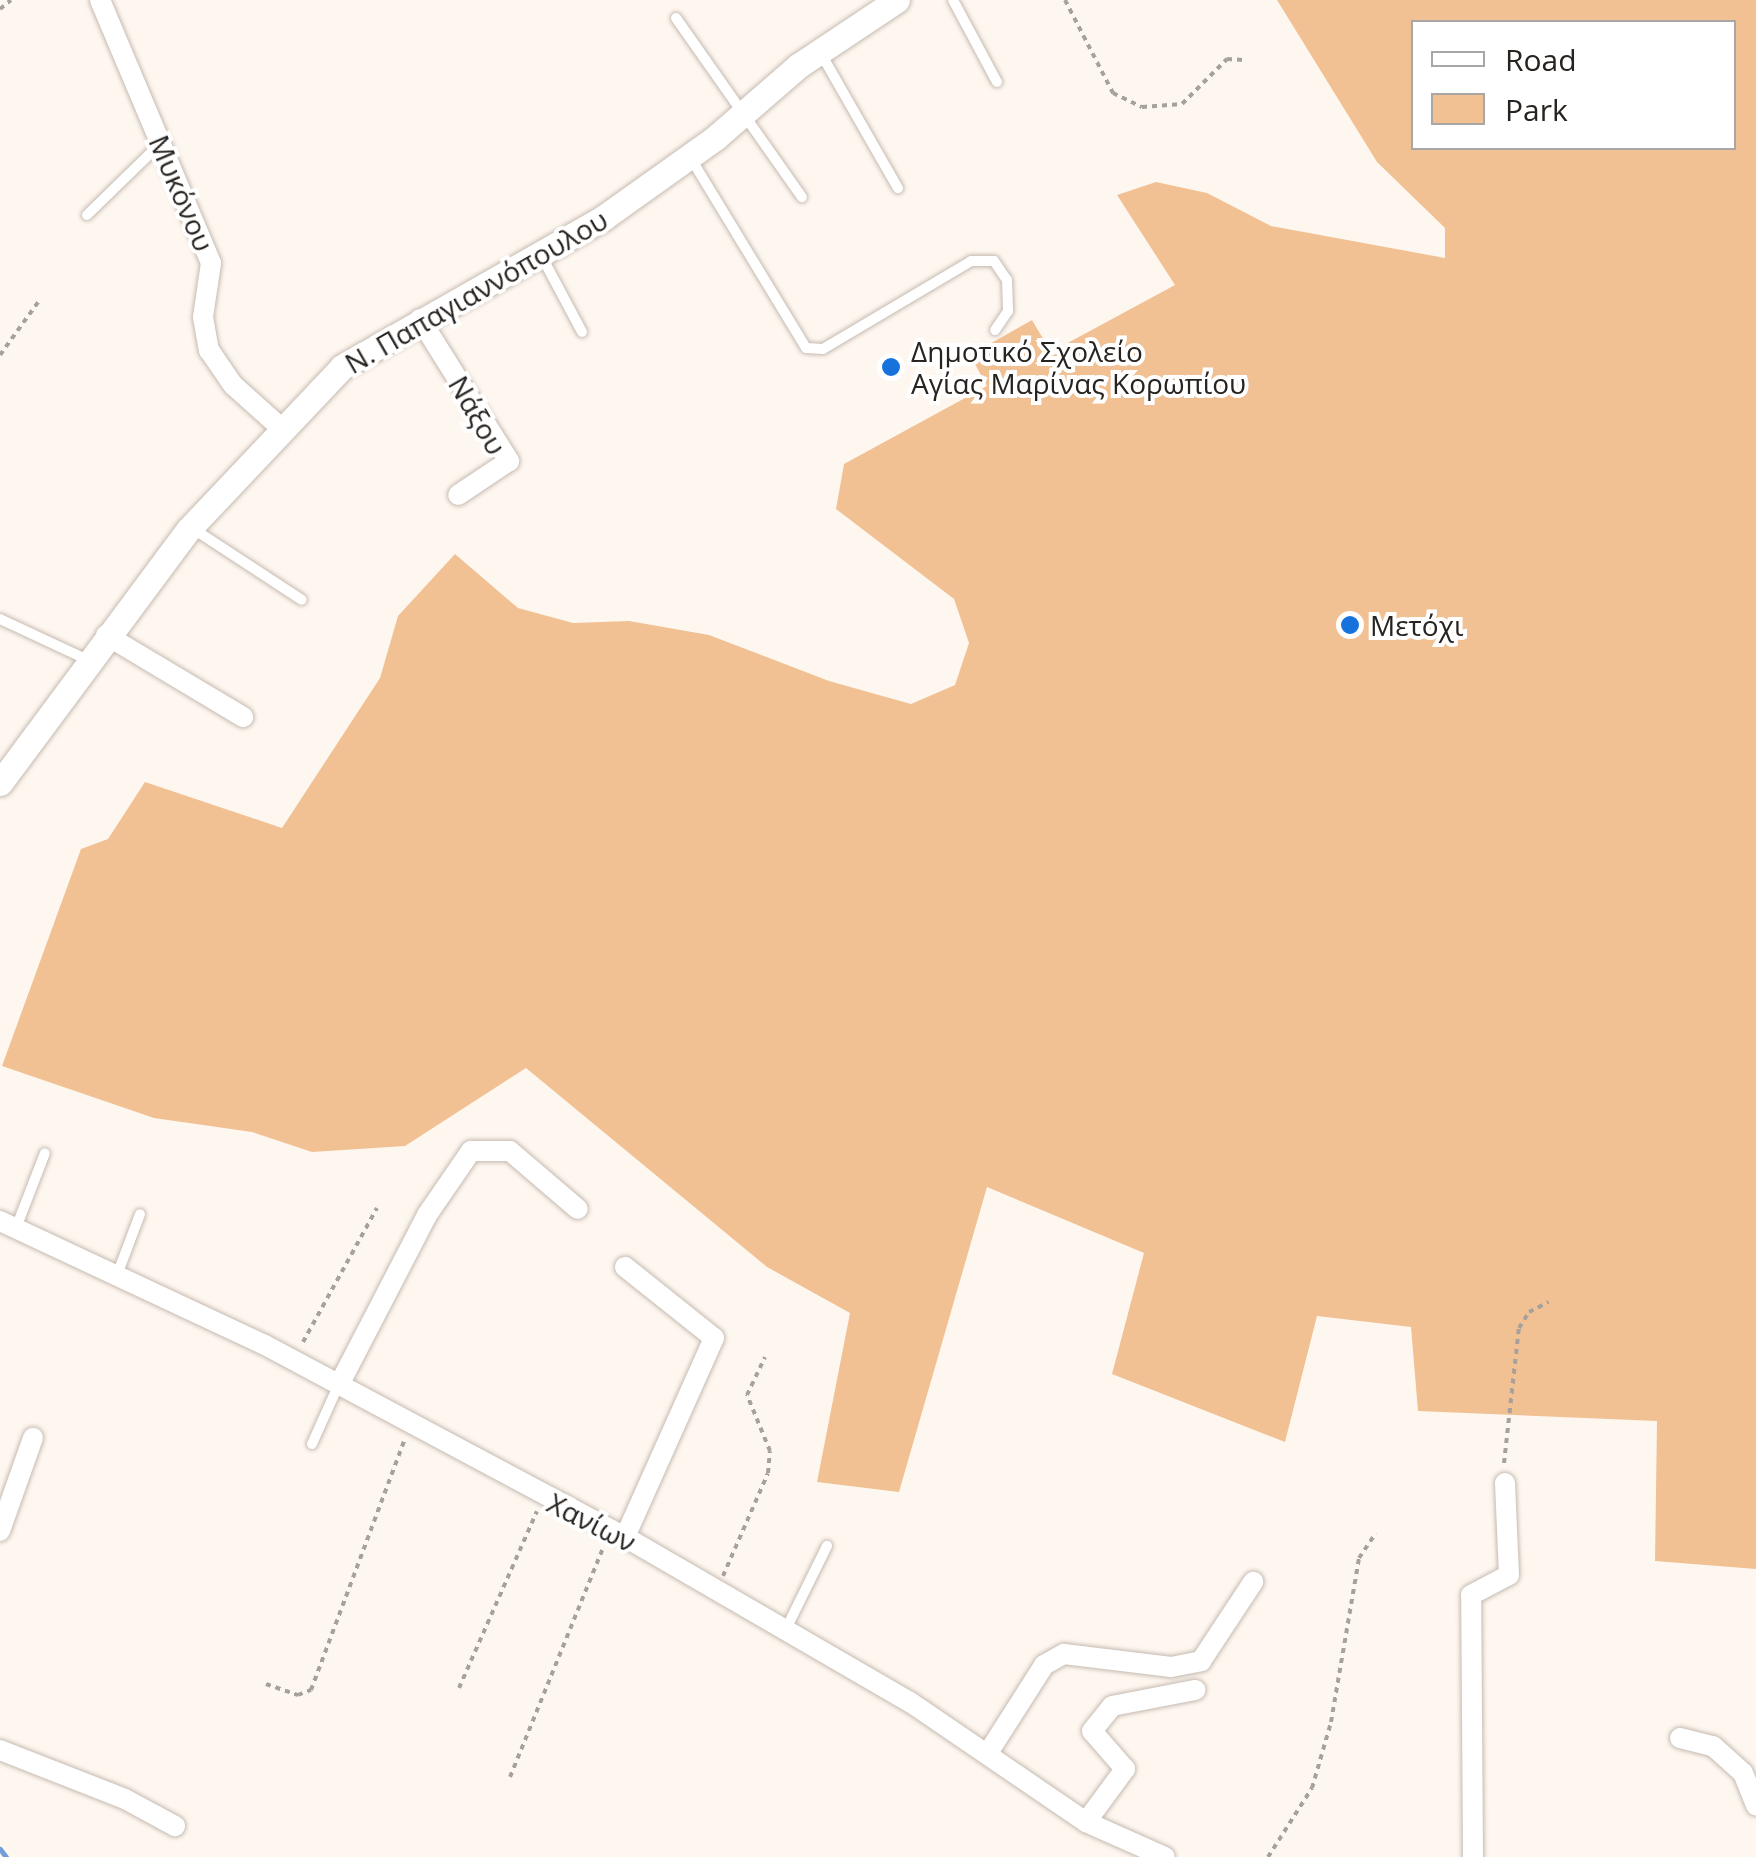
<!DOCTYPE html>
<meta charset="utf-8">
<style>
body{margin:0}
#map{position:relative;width:1756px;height:1857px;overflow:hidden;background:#fef7f0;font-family:"Open Sans",sans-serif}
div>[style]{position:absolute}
.green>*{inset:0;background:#f1c194}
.stream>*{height:5px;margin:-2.5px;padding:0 2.5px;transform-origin:2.5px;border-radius:2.5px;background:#719dd9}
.path>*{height:4px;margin-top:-2px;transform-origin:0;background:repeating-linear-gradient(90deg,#a7a19c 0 5px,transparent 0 10px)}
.roads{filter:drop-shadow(0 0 2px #c5bab0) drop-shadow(0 0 2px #c5bab0)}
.service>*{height:10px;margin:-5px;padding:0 5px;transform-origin:5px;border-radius:5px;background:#fff}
.minor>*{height:20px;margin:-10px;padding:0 10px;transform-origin:10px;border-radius:10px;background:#fff}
.tertiary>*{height:25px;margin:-12.5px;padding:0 12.5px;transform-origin:12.5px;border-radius:12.5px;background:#fff}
.dots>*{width:28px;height:28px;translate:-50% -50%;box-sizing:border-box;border:5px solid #fff;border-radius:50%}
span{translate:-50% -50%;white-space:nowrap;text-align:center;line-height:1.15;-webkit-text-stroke:8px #fff;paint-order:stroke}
.street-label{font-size:28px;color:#272320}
.poi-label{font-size:28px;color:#272320}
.left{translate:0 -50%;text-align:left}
.legend{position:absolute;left:1411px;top:20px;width:325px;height:130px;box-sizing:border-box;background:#fff;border:2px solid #a9a7a6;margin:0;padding:12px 18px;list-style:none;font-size:30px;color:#272320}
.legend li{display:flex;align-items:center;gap:20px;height:50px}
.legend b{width:50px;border:2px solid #a9a7a6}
</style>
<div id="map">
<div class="green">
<i style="clip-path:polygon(evenodd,1277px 0,1756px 0,1756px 1569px,1655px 1561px,1657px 1421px,1418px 1411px,1411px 1327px,1317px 1316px,1285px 1442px,1112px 1374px,1144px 1253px,987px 1187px,899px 1492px,817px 1482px,850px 1313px,767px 1267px,526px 1068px,405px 1146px,312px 1152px,252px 1132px,154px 1118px,2px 1066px,81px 849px,108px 839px,145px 782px,282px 828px,380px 678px,398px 616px,455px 554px,518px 608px,573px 623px,629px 621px,709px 635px,829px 681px,911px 704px,955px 685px,969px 643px,954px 599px,836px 509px,844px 464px,987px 386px,970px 355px,1032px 320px,1051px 352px,1175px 285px,1117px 195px,1156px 182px,1207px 193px,1271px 226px,1445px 258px,1445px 228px,1377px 162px,1277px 0,1734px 22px,1734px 148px,1414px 148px,1414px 22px,1734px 22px)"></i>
</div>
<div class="stream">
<i style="left:0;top:1849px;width:10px;rotate:53deg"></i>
</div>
<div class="path">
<i style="left:1065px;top:0;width:105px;rotate:62.7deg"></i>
<i style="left:1113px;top:93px;width:32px;rotate:26deg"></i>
<i style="left:1142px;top:107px;width:40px;rotate:-4.3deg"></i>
<i style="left:1182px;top:104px;width:64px;rotate:-45deg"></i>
<i style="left:1227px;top:59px;width:17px;rotate:3deg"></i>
<i style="left:0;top:9px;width:14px;rotate:-39deg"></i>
<i style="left:0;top:355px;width:67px;rotate:-54.2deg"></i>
<i style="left:303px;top:1342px;width:153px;rotate:-61.1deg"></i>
<i style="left:1504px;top:1463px;width:136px;rotate:-83.7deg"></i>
<i style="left:1519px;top:1328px;width:19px;rotate:-58deg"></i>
<i style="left:1529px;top:1312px;width:22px;rotate:-27deg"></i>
<i style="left:723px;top:1576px;width:112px;rotate:-66.4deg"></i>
<i style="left:768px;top:1473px;width:22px;rotate:-85deg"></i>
<i style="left:770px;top:1451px;width:61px;rotate:-112.3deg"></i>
<i style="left:747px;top:1395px;width:42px;rotate:-64.7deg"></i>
<i style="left:266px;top:1684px;width:34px;rotate:19deg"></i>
<i style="left:298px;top:1695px;width:14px;rotate:-21deg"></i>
<i style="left:311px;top:1690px;width:268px;rotate:-69.5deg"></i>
<i style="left:459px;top:1688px;width:193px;rotate:-66.2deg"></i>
<i style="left:510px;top:1777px;width:247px;rotate:-67.9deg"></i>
<i style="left:1268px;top:1857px;width:82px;rotate:-57.5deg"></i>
<i style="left:1312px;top:1788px;width:69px;rotate:-73.9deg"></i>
<i style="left:1331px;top:1722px;width:166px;rotate:-80.3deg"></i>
<i style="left:1359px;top:1558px;width:30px;rotate:-56deg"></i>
</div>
<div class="roads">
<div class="service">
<i style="left:953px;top:0;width:93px;rotate:61.8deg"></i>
<i style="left:676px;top:18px;width:219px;rotate:54.9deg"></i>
<i style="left:820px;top:52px;width:157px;rotate:60.2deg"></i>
<i style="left:690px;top:157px;width:223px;rotate:58.7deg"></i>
<i style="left:806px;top:348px;width:17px;rotate:3deg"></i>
<i style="left:823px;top:349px;width:172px;rotate:-30.7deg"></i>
<i style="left:971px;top:261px;width:23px"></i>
<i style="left:994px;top:261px;width:23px;rotate:56deg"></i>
<i style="left:1007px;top:280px;width:31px;rotate:88deg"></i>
<i style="left:1008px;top:311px;width:23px;rotate:124deg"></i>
<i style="left:87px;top:215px;width:103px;rotate:-44.2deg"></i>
<i style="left:542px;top:257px;width:85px;rotate:61.9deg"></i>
<i style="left:192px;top:528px;width:131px;rotate:33.2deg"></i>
<i style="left:0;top:619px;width:97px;rotate:25deg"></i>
<i style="left:16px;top:1228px;width:80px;rotate:-68.9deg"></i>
<i style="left:117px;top:1275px;width:65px;rotate:-69.3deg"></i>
<i style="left:312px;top:1444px;width:66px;rotate:-65.8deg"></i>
<i style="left:785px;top:1631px;width:95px;rotate:-63.7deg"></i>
</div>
<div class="minor">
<i style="left:100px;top:0;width:285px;rotate:67.1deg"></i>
<i style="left:211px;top:263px;width:55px;rotate:98.4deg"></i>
<i style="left:203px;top:317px;width:34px;rotate:80deg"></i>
<i style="left:209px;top:350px;width:42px;rotate:55.6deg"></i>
<i style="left:233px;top:385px;width:63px;rotate:41.8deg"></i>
<i style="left:420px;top:319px;width:168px;rotate:57.9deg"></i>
<i style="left:509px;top:461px;width:61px;rotate:146.3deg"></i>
<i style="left:106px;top:635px;width:160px;rotate:30.9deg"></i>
<i style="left:0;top:1221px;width:293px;rotate:25.1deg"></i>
<i style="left:265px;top:1345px;width:408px;rotate:28.1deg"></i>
<i style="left:625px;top:1537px;width:329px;rotate:30.1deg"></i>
<i style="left:910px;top:1702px;width:213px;rotate:34.3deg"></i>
<i style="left:1086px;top:1822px;width:86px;rotate:23.9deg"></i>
<i style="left:340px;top:1383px;width:189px;rotate:-62.6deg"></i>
<i style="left:427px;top:1215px;width:78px;rotate:-55.5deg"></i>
<i style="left:471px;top:1151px;width:39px"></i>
<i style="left:510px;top:1151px;width:89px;rotate:40.5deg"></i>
<i style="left:0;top:1531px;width:99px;rotate:-70.5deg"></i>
<i style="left:625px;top:1537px;width:218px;rotate:-65.9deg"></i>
<i style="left:714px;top:1338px;width:114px;rotate:-141.4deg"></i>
<i style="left:1680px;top:1738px;width:34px;rotate:14deg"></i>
<i style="left:1713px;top:1746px;width:40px;rotate:42deg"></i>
<i style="left:1743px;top:1773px;width:35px;rotate:68deg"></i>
<i style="left:0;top:1750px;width:134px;rotate:21.4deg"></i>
<i style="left:125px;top:1799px;width:57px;rotate:28.4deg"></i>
<i style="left:988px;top:1753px;width:104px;rotate:-57.5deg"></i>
<i style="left:1044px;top:1665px;width:23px;rotate:-29deg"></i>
<i style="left:1064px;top:1654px;width:108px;rotate:6.9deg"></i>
<i style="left:1171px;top:1667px;width:31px;rotate:-11deg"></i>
<i style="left:1201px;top:1661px;width:95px;rotate:-56.6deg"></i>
<i style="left:1086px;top:1822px;width:66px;rotate:-53.7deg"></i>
<i style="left:1125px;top:1769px;width:50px;rotate:-131deg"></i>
<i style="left:1092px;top:1731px;width:32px;rotate:-51deg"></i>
<i style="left:1112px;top:1706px;width:85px;rotate:-10.9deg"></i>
<i style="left:1473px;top:1857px;width:262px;rotate:-90.4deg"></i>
<i style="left:1471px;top:1595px;width:43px;rotate:-27.8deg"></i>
<i style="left:1509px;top:1575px;width:92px;rotate:-92.5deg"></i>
</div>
<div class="tertiary">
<i style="left:0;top:783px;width:315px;rotate:-53.4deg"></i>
<i style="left:188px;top:530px;width:224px;rotate:-46.6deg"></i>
<i style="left:342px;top:367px;width:301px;rotate:-29.7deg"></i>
<i style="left:603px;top:218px;width:138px;rotate:-35.5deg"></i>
<i style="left:715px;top:138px;width:110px;rotate:-40.9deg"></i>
<i style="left:798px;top:66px;width:119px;rotate:-33.7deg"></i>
</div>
</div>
<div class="dots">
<i style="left:891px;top:367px;background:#1772dc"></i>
<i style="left:1350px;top:625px;background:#1772dc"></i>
</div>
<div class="street-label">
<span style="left:182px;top:193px;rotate:67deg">Μυκόνου</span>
<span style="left:476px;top:291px;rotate:-30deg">Ν. Παπαγιαννόπουλου</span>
<span style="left:478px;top:415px;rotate:60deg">Νάξου</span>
<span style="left:592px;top:1522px;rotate:27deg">Χανίων</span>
</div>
<div class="poi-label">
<span class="left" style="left:911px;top:367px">Δημοτικό Σχολείο<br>Αγίας Μαρίνας Κορωπίου</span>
<span class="left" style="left:1370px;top:625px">Μετόχι</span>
</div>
<ul class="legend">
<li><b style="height:12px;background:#fff"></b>Road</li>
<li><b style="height:28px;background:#f1c194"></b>Park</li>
</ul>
</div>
